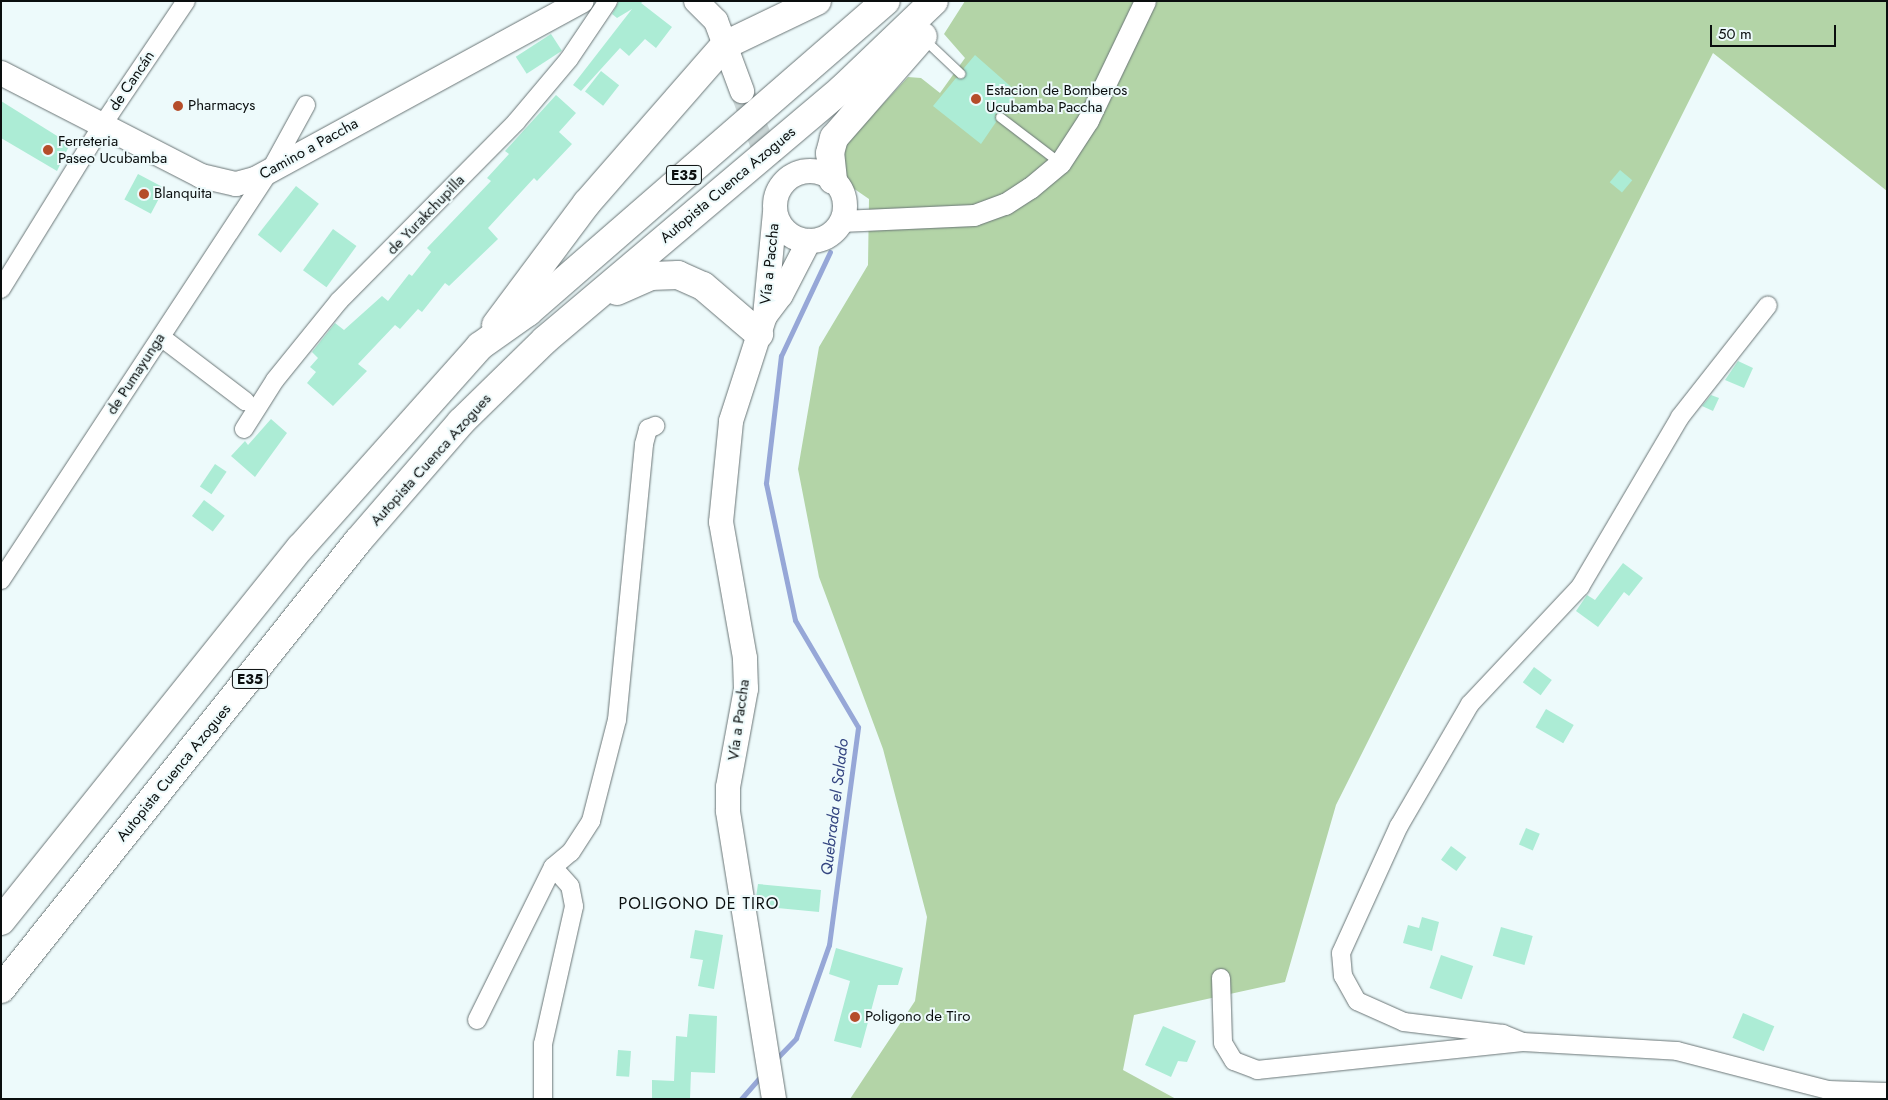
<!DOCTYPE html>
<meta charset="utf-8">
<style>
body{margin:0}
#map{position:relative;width:1888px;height:1100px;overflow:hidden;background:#edfafb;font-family:Jost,sans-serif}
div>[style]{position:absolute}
.green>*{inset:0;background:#b3d4a7}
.stream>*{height:5px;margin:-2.5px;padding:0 2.5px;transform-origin:2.5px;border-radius:2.5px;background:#96a7d7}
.building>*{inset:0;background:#acecd5;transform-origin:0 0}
.secondary-tunnel>*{height:24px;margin-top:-12px;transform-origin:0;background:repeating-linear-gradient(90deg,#cbd7d7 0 24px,transparent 0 36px)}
.roads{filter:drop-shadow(0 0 1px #6a7576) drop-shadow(0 0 1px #6a7576)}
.service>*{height:9px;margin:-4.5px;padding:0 4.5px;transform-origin:4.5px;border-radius:4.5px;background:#fff}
.minor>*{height:18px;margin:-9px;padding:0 9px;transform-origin:9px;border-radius:9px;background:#fff}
.tertiary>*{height:21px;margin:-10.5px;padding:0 10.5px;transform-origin:10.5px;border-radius:10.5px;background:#fff}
.secondary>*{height:24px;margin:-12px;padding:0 12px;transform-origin:12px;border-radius:12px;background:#fff}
.secondary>.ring{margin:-12px;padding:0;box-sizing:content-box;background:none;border:24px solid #fff;border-radius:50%}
.trunk>*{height:28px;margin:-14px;padding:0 14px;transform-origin:14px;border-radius:14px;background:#fff}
.dots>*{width:14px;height:14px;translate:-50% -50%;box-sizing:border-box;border:2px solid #edfafb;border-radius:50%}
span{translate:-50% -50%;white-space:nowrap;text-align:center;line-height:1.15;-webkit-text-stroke:4px #edfafb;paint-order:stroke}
.shield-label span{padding:1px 4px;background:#edfafb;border:1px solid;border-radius:4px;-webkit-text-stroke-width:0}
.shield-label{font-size:14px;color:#0a0e0e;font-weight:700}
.street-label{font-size:15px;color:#0a0e0e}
.poi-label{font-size:15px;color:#0a0e0e}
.left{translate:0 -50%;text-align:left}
.water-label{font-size:16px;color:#344581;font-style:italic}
.neighbourhood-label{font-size:16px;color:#0a0e0e;letter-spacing:1px}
.frame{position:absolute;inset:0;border:2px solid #0a0e0e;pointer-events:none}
.scale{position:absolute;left:1710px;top:25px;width:126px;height:22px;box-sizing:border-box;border:2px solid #0a0e0e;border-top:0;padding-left:6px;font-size:15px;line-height:18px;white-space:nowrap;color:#0a0e0e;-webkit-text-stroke:4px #edfafb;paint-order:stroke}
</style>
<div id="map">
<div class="green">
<i style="clip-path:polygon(965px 1px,1887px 1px,1887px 191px,1713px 53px,1336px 805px,1285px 982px,1134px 1015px,1123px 1070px,1176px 1099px,850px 1099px,915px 1001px,927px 917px,883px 749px,819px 577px,798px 469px,819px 347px,868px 265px,869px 199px,853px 188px,845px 175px,841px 149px,908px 77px,921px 78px,940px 93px,965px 58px,944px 34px)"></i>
</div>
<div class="stream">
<i style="left:776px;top:1059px;width:29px;rotate:-46deg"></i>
<i style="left:796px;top:1038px;width:99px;rotate:-70.5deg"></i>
<i style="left:829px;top:945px;width:220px;rotate:-82.4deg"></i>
<i style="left:858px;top:727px;width:124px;rotate:-120.5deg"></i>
<i style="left:795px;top:620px;width:140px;rotate:-102deg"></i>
<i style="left:766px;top:483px;width:128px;rotate:-83.3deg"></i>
<i style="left:781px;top:356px;width:115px;rotate:-64.8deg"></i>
<i style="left:741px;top:1099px;width:32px;rotate:-49deg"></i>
</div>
<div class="building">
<i style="clip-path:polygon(619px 1px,644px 1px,641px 3px,672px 27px,656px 48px,645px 39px,629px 56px,620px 48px,581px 91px,573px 85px,632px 9px,617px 18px,612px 14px)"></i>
<i style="left:551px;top:34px;width:20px;height:42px;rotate:57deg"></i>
<i style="clip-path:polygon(975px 55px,1017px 92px,1004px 112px,995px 114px,996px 122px,981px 144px,933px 106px,956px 78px,965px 77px,964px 68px)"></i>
<i style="left:601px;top:71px;width:23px;height:26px;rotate:38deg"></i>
<i style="clip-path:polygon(556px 95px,576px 113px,559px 132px,572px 144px,537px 181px,534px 178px,488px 228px,498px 239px,449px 286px,445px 283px,422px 312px,418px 309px,400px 329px,395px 325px,358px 364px,367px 371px,333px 406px,307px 383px,316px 372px,310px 367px,318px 358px,312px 352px,335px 323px,344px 330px,382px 296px,388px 301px,409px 274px,412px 276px,431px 252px,427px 248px,491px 181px,487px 178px,509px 154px,505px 151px)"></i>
<i style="clip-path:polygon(1px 101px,70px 144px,57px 171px,1px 138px)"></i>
<i style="left:1620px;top:170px;width:16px;height:16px;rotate:40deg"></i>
<i style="left:138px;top:174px;width:30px;height:29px;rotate:28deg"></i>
<i style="left:296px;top:186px;width:29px;height:62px;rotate:38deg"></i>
<i style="left:333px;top:229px;width:29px;height:51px;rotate:36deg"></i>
<i style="clip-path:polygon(1738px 361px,1753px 368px,1744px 388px,1725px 380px)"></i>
<i style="clip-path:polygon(1711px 395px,1719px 398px,1713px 411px,1702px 406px)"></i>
<i style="clip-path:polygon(271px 419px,287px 433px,255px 477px,231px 456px,245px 441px,248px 445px)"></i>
<i style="left:215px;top:464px;width:14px;height:27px;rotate:34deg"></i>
<i style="left:204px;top:500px;width:26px;height:20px;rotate:37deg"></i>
<i style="clip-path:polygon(1623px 563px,1643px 578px,1629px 596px,1624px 592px,1598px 627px,1576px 611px,1587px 595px,1595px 600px)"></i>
<i style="left:1534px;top:667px;width:22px;height:19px;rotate:36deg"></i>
<i style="left:1546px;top:709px;width:32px;height:21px;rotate:30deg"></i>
<i style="left:1526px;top:828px;width:15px;height:18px;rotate:23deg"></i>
<i style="left:1451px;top:846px;width:19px;height:17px;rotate:36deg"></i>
<i style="clip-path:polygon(758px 884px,821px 890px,819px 912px,767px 907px,768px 898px,756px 897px)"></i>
<i style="clip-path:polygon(1422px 917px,1439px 922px,1432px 951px,1403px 943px,1408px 925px,1419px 928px)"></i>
<i style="left:1501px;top:927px;width:33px;height:30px;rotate:16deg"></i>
<i style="clip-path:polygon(695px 930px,723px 935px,714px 989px,698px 986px,703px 960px,690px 958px)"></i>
<i style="clip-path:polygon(836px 948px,903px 968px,898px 985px,878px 985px,861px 1048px,834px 1041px,850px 981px,829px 974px)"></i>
<i style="left:1441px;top:955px;width:34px;height:35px;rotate:19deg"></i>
<i style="left:1743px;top:1013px;width:34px;height:27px;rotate:23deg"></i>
<i style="clip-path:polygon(689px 1014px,717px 1016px,715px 1073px,691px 1072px,690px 1099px,652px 1099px,652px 1080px,674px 1081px,676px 1036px,687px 1037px)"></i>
<i style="clip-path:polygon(1163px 1026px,1196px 1041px,1187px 1062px,1178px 1061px,1171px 1077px,1145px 1065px)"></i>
<i style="left:618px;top:1050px;width:13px;height:26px;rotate:4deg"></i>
</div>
<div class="secondary-tunnel">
<i style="left:742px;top:91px;width:79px;rotate:69.3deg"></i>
</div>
<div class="roads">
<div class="service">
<i style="left:924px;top:39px;width:50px;rotate:43.4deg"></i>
<i style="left:1000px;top:117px;width:74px;rotate:37.3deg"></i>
</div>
<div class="minor">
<i style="left:1px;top:289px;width:190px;rotate:-58.3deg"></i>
<i style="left:101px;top:127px;width:152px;rotate:-56deg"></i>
<i style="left:161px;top:337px;width:106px;rotate:37.3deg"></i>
<i style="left:244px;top:429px;width:58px;rotate:-57.7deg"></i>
<i style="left:275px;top:380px;width:102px;rotate:-51deg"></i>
<i style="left:339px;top:301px;width:252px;rotate:-45.3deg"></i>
<i style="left:516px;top:122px;width:82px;rotate:-49.9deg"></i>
<i style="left:569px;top:59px;width:70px;rotate:-56.1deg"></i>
<i style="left:1px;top:580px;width:492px;rotate:-56.7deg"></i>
<i style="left:271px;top:169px;width:73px;rotate:-61.3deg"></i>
<i style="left:1221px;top:978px;width:65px;rotate:88.2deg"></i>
<i style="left:1223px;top:1043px;width:21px;rotate:59deg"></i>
<i style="left:1234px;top:1061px;width:25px;rotate:21deg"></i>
<i style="left:1257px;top:1070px;width:267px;rotate:-6deg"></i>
<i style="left:1523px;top:1042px;width:154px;rotate:3.3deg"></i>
<i style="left:1677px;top:1051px;width:156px;rotate:14.5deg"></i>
<i style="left:1828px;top:1090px;width:59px;rotate:1.9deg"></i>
<i style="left:477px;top:1020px;width:171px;rotate:-63.6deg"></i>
<i style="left:1523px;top:1042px;width:22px;rotate:-158deg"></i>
<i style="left:1503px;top:1034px;width:100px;rotate:-173.1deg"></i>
<i style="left:1404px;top:1022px;width:51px;rotate:-155.9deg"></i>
<i style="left:1357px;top:1001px;width:29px;rotate:-119deg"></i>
<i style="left:1343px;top:976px;width:23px;rotate:-95deg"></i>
<i style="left:1341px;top:953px;width:140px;rotate:-65.5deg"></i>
<i style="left:1399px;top:826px;width:141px;rotate:-59.8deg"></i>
<i style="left:1470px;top:704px;width:161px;rotate:-46.8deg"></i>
<i style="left:1580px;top:587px;width:197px;rotate:-59.5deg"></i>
<i style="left:1680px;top:417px;width:142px;rotate:-51.8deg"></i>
<i style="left:543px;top:1099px;width:55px;rotate:-90deg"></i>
<i style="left:543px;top:1044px;width:141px;rotate:-77.3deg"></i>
<i style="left:574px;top:906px;width:20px;rotate:-101deg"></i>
<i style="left:570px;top:886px;width:25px;rotate:-132deg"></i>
<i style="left:553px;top:867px;width:23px;rotate:-40deg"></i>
<i style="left:571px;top:852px;width:37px;rotate:-57deg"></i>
<i style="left:591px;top:821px;width:104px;rotate:-75.6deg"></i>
<i style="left:617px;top:720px;width:277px;rotate:-84.4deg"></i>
<i style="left:644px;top:444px;width:16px;rotate:-75deg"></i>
<i style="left:648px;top:429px;width:8px;rotate:-23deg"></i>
</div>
<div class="tertiary">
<i style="left:841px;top:221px;width:133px;rotate:-2.6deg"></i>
<i style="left:974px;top:215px;width:33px;rotate:-20deg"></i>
<i style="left:1005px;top:204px;width:30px;rotate:-33deg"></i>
<i style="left:1030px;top:188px;width:39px;rotate:-40deg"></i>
<i style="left:1060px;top:163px;width:51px;rotate:-56.9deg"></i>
<i style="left:1088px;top:120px;width:132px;rotate:-64.4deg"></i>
</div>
<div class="secondary">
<i style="left:696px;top:1px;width:28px;rotate:45deg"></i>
<i style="left:716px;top:21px;width:75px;rotate:69.6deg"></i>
<i style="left:1px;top:73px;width:225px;rotate:27.2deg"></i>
<i style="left:201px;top:176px;width:36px;rotate:13deg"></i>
<i style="left:236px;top:184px;width:20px;rotate:-15deg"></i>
<i style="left:255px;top:179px;width:372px;rotate:-28.6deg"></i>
<i class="ring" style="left:775px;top:171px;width:46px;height:46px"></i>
<i style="left:765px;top:316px;width:26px;rotate:-53deg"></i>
<i style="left:781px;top:295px;width:61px;rotate:-62.6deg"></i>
<i style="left:774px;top:1099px;width:292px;rotate:-99.1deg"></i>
<i style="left:728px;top:811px;width:24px;rotate:-90deg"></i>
<i style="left:728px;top:787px;width:100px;rotate:-79.6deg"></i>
<i style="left:746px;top:689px;width:31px;rotate:-92deg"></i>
<i style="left:745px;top:658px;width:138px;rotate:-100deg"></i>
<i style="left:721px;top:522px;width:101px;rotate:-84.3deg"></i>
<i style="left:731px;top:421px;width:110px;rotate:-72.1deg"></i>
<i style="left:765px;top:316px;width:103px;rotate:-84.5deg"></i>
</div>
<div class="trunk">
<i style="left:833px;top:180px;width:27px;rotate:-96deg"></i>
<i style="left:830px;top:153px;width:16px;rotate:-75deg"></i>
<i style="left:834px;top:138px;width:135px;rotate:-48.9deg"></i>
<i style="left:617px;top:291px;width:36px;rotate:-24deg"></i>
<i style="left:650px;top:276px;width:28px;rotate:-2deg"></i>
<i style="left:678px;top:275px;width:27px;rotate:24deg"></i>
<i style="left:703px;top:286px;width:74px;rotate:40.6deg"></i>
<i style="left:496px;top:325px;width:152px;rotate:-53.3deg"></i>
<i style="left:587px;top:203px;width:210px;rotate:-48.9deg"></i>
<i style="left:725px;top:45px;width:102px;rotate:-25.6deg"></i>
<i style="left:1px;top:921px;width:479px;rotate:-51.3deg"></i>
<i style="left:301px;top:547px;width:269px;rotate:-48.3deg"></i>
<i style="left:480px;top:346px;width:59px;rotate:-35.3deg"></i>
<i style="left:528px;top:312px;width:474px;rotate:-41deg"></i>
<i style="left:1px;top:989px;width:573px;rotate:-51.45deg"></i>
<i style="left:358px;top:541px;width:157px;rotate:-49.1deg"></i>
<i style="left:461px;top:422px;width:117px;rotate:-44.3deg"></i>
<i style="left:545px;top:340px;width:389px;rotate:-40.2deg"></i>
<i style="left:842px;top:89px;width:127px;rotate:-43.7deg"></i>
</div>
</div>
<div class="dots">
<i style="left:976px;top:99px;background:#b54d2a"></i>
<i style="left:178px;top:106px;background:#b54d2a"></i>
<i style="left:48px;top:150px;background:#b54d2a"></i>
<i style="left:144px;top:194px;background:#b54d2a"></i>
<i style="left:855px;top:1017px;background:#b54d2a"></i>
</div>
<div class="shield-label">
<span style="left:684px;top:175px">E35</span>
<span style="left:250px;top:679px">E35</span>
</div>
<div class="street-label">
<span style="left:132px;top:81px;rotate:-56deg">de Cancán</span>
<span style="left:309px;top:149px;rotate:-29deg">Camino a Paccha</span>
<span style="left:728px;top:185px;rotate:-40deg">Autopista Cuenca Azogues</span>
<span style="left:426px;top:215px;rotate:-46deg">de Yurakchupilla</span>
<span style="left:770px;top:264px;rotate:-84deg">Vía a Paccha</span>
<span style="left:136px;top:374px;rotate:-57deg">de Pumayunga</span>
<span style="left:431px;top:460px;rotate:-48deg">Autopista Cuenca Azogues</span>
<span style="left:739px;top:720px;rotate:-82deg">Vía a Paccha</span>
<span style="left:174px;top:773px;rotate:-51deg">Autopista Cuenca Azogues</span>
</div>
<div class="poi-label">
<span class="left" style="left:986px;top:99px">Estacion de Bomberos<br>Ucubamba Paccha</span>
<span class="left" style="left:188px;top:106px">Pharmacys</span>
<span class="left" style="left:58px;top:150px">Ferreteria<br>Paseo Ucubamba</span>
<span class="left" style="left:154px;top:194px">Blanquita</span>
<span class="left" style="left:865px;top:1017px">Poligono de Tiro</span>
</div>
<div class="water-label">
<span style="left:835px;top:807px;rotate:-83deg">Quebrada el Salado</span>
</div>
<div class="neighbourhood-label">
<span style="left:699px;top:904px">POLIGONO DE TIRO</span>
</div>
<div class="frame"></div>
<div class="scale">50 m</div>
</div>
